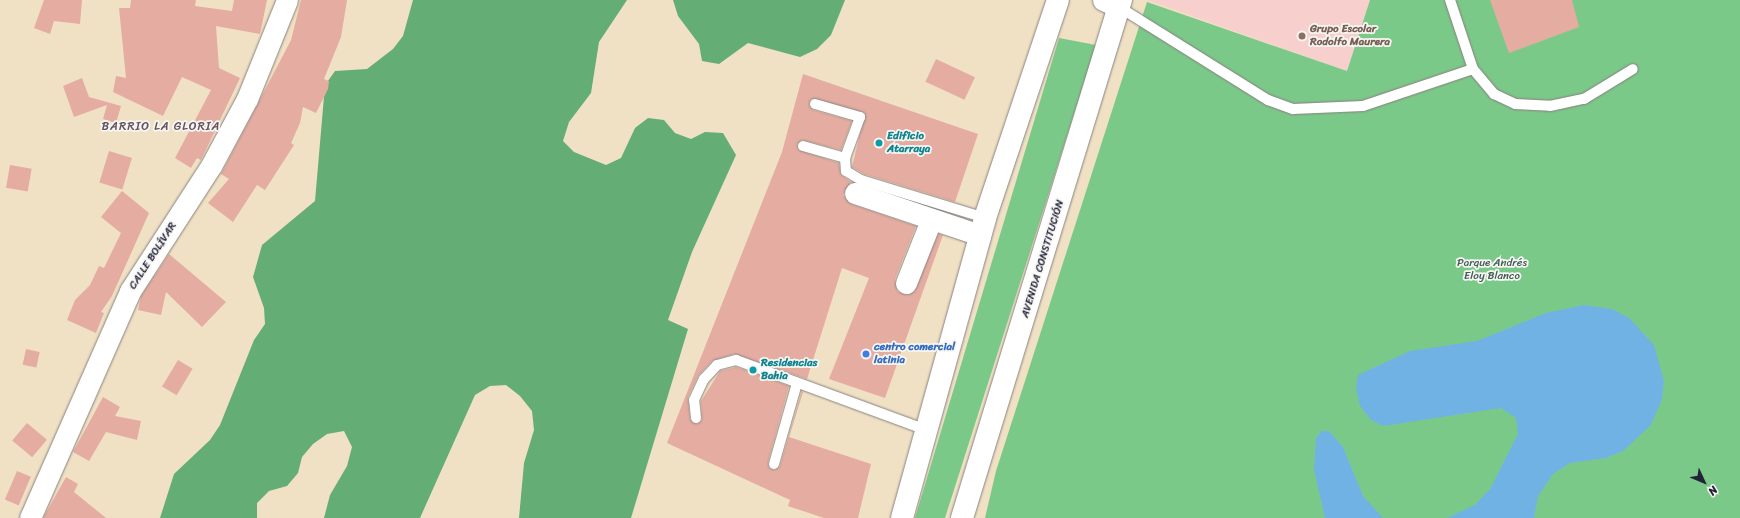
<!DOCTYPE html>
<meta charset="utf-8">
<style>
body{margin:0}
#map{position:relative;width:1740px;height:518px;overflow:hidden;background:#f0e1c4;font-family:Sriracha,sans-serif}
div>[style]{position:absolute}
.built>*{inset:0;background:#f7d0ce}
.green>*{inset:0;background:#7bc989}
.forest>*{inset:0;background:#64ad75}
.water>*{inset:0;background:#71b2e5}
.building>*{inset:0;background:#e5aca1;transform-origin:0 0}
.roads{filter:drop-shadow(0 0 1px #898280) drop-shadow(0 0 1px #898280)}
.service>*{height:10px;margin:-5px;padding:0 5px;transform-origin:5px;border-radius:5px;background:#fff}
.minor>*{height:21px;margin:-10.5px;padding:0 10.5px;transform-origin:10.5px;border-radius:10.5px;background:#fff}
.secondary>*{height:22px;margin:-11px;padding:0 11px;transform-origin:11px;border-radius:11px;background:#fff}
.dots>*{width:11px;height:11px;translate:-50% -50%;box-sizing:border-box;border:2px solid #f6f6f2;border-radius:50%}
span{translate:-50% -50%;white-space:nowrap;text-align:center;line-height:1.15;-webkit-text-stroke:3.5px #f6f6f2;paint-order:stroke}
.education-label{font-size:11px;color:#785e54;font-weight:700}
.left{translate:0 -50%;text-align:left}
.culture-label{font-size:11px;color:#0d838f;font-weight:700}
.street-label{font-size:11px;color:#22223b}
.park-label{font-size:11px;color:#415c56}
.shop-label{font-size:11px;color:#366cbe;font-weight:700}
.neighbourhood-label{font-size:12px;color:#66525f;letter-spacing:1px}
.north{position:absolute;left:1684px;top:462px;width:40px;height:40px;-webkit-text-stroke:3px #f6f6f2;paint-order:stroke;rotate:134deg;font-size:11px;font-weight:700;line-height:16px;text-align:center;color:#22223b}
.north::after{content:'';display:block;margin:auto;width:14px;height:18px;background:#22223b;clip-path:polygon(50% 0,100% 100%,50% 72%,0 100%)}
</style>
<div id="map">
<div class="built">
<i style="clip-path:polygon(1147px 0,1370px 0,1347px 71px)"></i>
</div>
<div class="green">
<i style="clip-path:polygon(1370px 0,1740px 0,1740px 518px,985px 518px,996px 471px,1147px 2px,1347px 71px)"></i>
<i style="clip-path:polygon(1059px 38px,1096px 45px,945px 518px,915px 518px)"></i>
</div>
<div class="forest">
<i style="clip-path:polygon(413px 0,627px 0,599px 42px,591px 93px,569px 122px,563px 141px,574px 152px,606px 165px,621px 158px,635px 128px,648px 118px,664px 120px,675px 133px,691px 139px,705px 132px,723px 133px,736px 155px,692px 252px,668px 320px,688px 329px,631px 518px,519px 518px,524px 463px,534px 430px,532px 411px,520px 396px,506px 385px,490px 386px,475px 395px,420px 518px,324px 518px,330px 495px,347px 466px,352px 447px,344px 431px,327px 434px,313px 444px,302px 457px,298px 473px,287px 486px,269px 491px,257px 503px,257px 518px,160px 518px,174px 474px,210px 440px,220px 425px,254px 340px,265px 324px,264px 308px,253px 277px,262px 245px,315px 201px,325px 85px,335px 71px,367px 69px,393px 49px,403px 36px)"></i>
<i style="clip-path:polygon(673px 0,845px 0,831px 35px,817px 49px,800px 57px,748px 43px,719px 64px,702px 61px,699px 44px,678px 16px)"></i>
</div>
<div class="water">
<i style="clip-path:polygon(1584px 305px,1612px 309px,1629px 318px,1654px 345px,1664px 381px,1662px 399px,1651px 425px,1623px 451px,1606px 458px,1570px 463px,1553px 474px,1538px 496px,1534px 518px,1447px 518px,1475px 505px,1490px 489px,1518px 434px,1516px 418px,1501px 408px,1383px 426px,1371px 420px,1360px 406px,1356px 388px,1358px 375px,1410px 351px,1477px 341px,1546px 313px)"></i>
<i style="clip-path:polygon(1322px 431px,1329px 431px,1343px 447px,1363px 496px,1383px 518px,1325px 518px,1314px 470px,1316px 438px)"></i>
</div>
<div class="building">
<i style="clip-path:polygon(44px 0,82px 0,80px 24px,54px 21px,50px 34px,34px 28px)"></i>
<i style="clip-path:polygon(131px 0,196px 0,195px 6px,232px 11px,234px 0,267px 0,260px 34px,216px 26px,219px 68px,240px 78px,201px 160px,197px 158px,191px 168px,175px 158px,211px 90px,182px 77px,163px 116px,113px 92px,116px 76px,126px 78px,119px 8px,130px 8px)"></i>
<i style="clip-path:polygon(301px 0,347px 0,341px 37px,324px 79px,329px 81px,328px 89px,316px 113px,303px 107px,300px 123px,291px 143px,294px 145px,265px 190px,257px 185px,233px 222px,208px 203px,229px 179px,221px 174px,291px 40px)"></i>
<i style="clip-path:polygon(1490px 0,1572px 0,1579px 27px,1509px 53px)"></i>
<i style="left:936px;top:59px;width:43px;height:25px;rotate:25deg"></i>
<i style="clip-path:polygon(803px 74px,978px 134px,955px 202px,864px 174px,852px 167px,865px 113px,811px 99px,809px 105px,813px 110px,852px 121px,841px 150px,802px 140px,797px 144px,798px 150px,839px 163px,841px 175px,851px 182px,843px 195px,851px 204px,916px 226px,895px 279px,897px 291px,907px 295px,914px 292px,938px 234px,943px 235px,885px 398px,829px 379px,869px 278px,842px 268px,807px 379px,734px 354px,712px 361px,698px 376px,688px 397px,690px 419px,697px 424px,702px 420px,701px 401px,720px 371px,736px 367px,789px 386px,768px 462px,769px 468px,775px 470px,780px 466px,802px 391px,803px 392px,789px 437px,871px 464px,858px 518px,824px 518px,788px 506px,790px 500px,667px 443px,782px 152px)"></i>
<i style="clip-path:polygon(82px 78px,89px 97px,121px 106px,116px 123px,103px 119px,107px 105px,74px 117px,63px 86px)"></i>
<i style="left:109px;top:151px;width:24px;height:33px;rotate:17deg"></i>
<i style="left:10px;top:165px;width:22px;height:23px;rotate:10deg"></i>
<i style="clip-path:polygon(122px 191px,149px 213px,112px 296px,101px 312px,104px 313px,96px 333px,67px 320px,75px 300px,90px 285px,99px 266px,104px 268px,121px 233px,101px 217px)"></i>
<i style="clip-path:polygon(169px 254px,226px 302px,202px 327px,166px 292px,161px 315px,138px 310px,141px 296px)"></i>
<i style="left:26px;top:349px;width:14px;height:16px;rotate:12deg"></i>
<i style="left:178px;top:360px;width:17px;height:31px;rotate:31deg"></i>
<i style="clip-path:polygon(103px 397px,120px 407px,115px 416px,141px 421px,137px 440px,106px 432px,89px 461px,73px 452px)"></i>
<i style="left:27px;top:423px;width:26px;height:23px;rotate:40deg"></i>
<i style="left:17px;top:471px;width:15px;height:31px;rotate:23deg"></i>
<i style="clip-path:polygon(66px 477px,78px 484px,74px 492px,106px 518px,43px 518px)"></i>
</div>
<div class="roads">
<div class="service">
<i style="left:1119px;top:7px;width:176px;rotate:32deg"></i>
<i style="left:1268px;top:100px;width:27px;rotate:20deg"></i>
<i style="left:1293px;top:109px;width:70px;rotate:-2.5deg"></i>
<i style="left:1363px;top:106px;width:116px;rotate:-18.6deg"></i>
<i style="left:1473px;top:69px;width:73px;rotate:-108.4deg"></i>
<i style="left:1473px;top:69px;width:33px;rotate:50deg"></i>
<i style="left:1494px;top:94px;width:23px;rotate:25deg"></i>
<i style="left:1515px;top:104px;width:35px;rotate:3deg"></i>
<i style="left:1550px;top:106px;width:35px;rotate:-12deg"></i>
<i style="left:1584px;top:99px;width:57px;rotate:-31.5deg"></i>
<i style="left:815px;top:104px;width:47px;rotate:16.1deg"></i>
<i style="left:860px;top:117px;width:44px;rotate:110.1deg"></i>
<i style="left:845px;top:158px;width:13px;rotate:86deg"></i>
<i style="left:846px;top:171px;width:17px;rotate:31deg"></i>
<i style="left:861px;top:180px;width:130px;rotate:17deg"></i>
<i style="left:803px;top:146px;width:44px;rotate:15.9deg"></i>
<i style="left:696px;top:418px;width:18px;rotate:-96deg"></i>
<i style="left:694px;top:400px;width:23px;rotate:-65deg"></i>
<i style="left:704px;top:379px;width:19px;rotate:-47deg"></i>
<i style="left:717px;top:365px;width:20px;rotate:-15deg"></i>
<i style="left:736px;top:360px;width:200px;rotate:20.2deg"></i>
<i style="left:774px;top:464px;width:84px;rotate:-74.1deg"></i>
</div>
<div class="minor">
<i style="left:1103px;top:0;width:17px;rotate:24deg"></i>
<i style="left:855px;top:193px;width:132px;rotate:18.6deg"></i>
<i style="left:906px;top:283px;width:68px;rotate:-68.4deg"></i>
<i style="left:30px;top:518px;width:248px;rotate:-66.2deg"></i>
<i style="left:130px;top:291px;width:149px;rotate:-57.1deg"></i>
<i style="left:211px;top:166px;width:76px;rotate:-61.8deg"></i>
<i style="left:247px;top:99px;width:107px;rotate:-68deg"></i>
</div>
<div class="secondary">
<i style="left:902px;top:518px;width:311px;rotate:-74.5deg"></i>
<i style="left:985px;top:218px;width:230px;rotate:-71.5deg"></i>
<i style="left:962px;top:518px;width:542px;rotate:-72.94deg"></i>
</div>
</div>
<div class="dots">
<i style="left:1302px;top:36px;background:#8d6e63"></i>
<i style="left:879px;top:143px;background:#0f9aa8"></i>
<i style="left:866px;top:354px;background:#3f7fe0"></i>
<i style="left:753px;top:370px;background:#0f9aa8"></i>
</div>
<div class="education-label">
<span class="left" style="left:1310px;top:36px">Grupo Escolar<br>Rodolfo Maurera</span>
</div>
<div class="culture-label">
<span class="left" style="left:887px;top:143px">Edificio<br>Atarraya</span>
<span class="left" style="left:761px;top:370px">Residencias<br>Bahia</span>
</div>
<div class="street-label">
<span style="left:153px;top:256px;rotate:-57deg">CALLE BOLÍVAR</span>
<span style="left:1043px;top:259px;rotate:-73deg">AVENIDA CONSTITUCIÓN</span>
</div>
<div class="park-label">
<span style="left:1492px;top:270px">Parque Andrés<br>Eloy Blanco</span>
</div>
<div class="shop-label">
<span class="left" style="left:874px;top:354px">centro comercial<br>latinia</span>
</div>
<div class="neighbourhood-label">
<span style="left:161px;top:127px">BARRIO LA GLORIA</span>
</div>
<div class="north">N</div>
</div>
